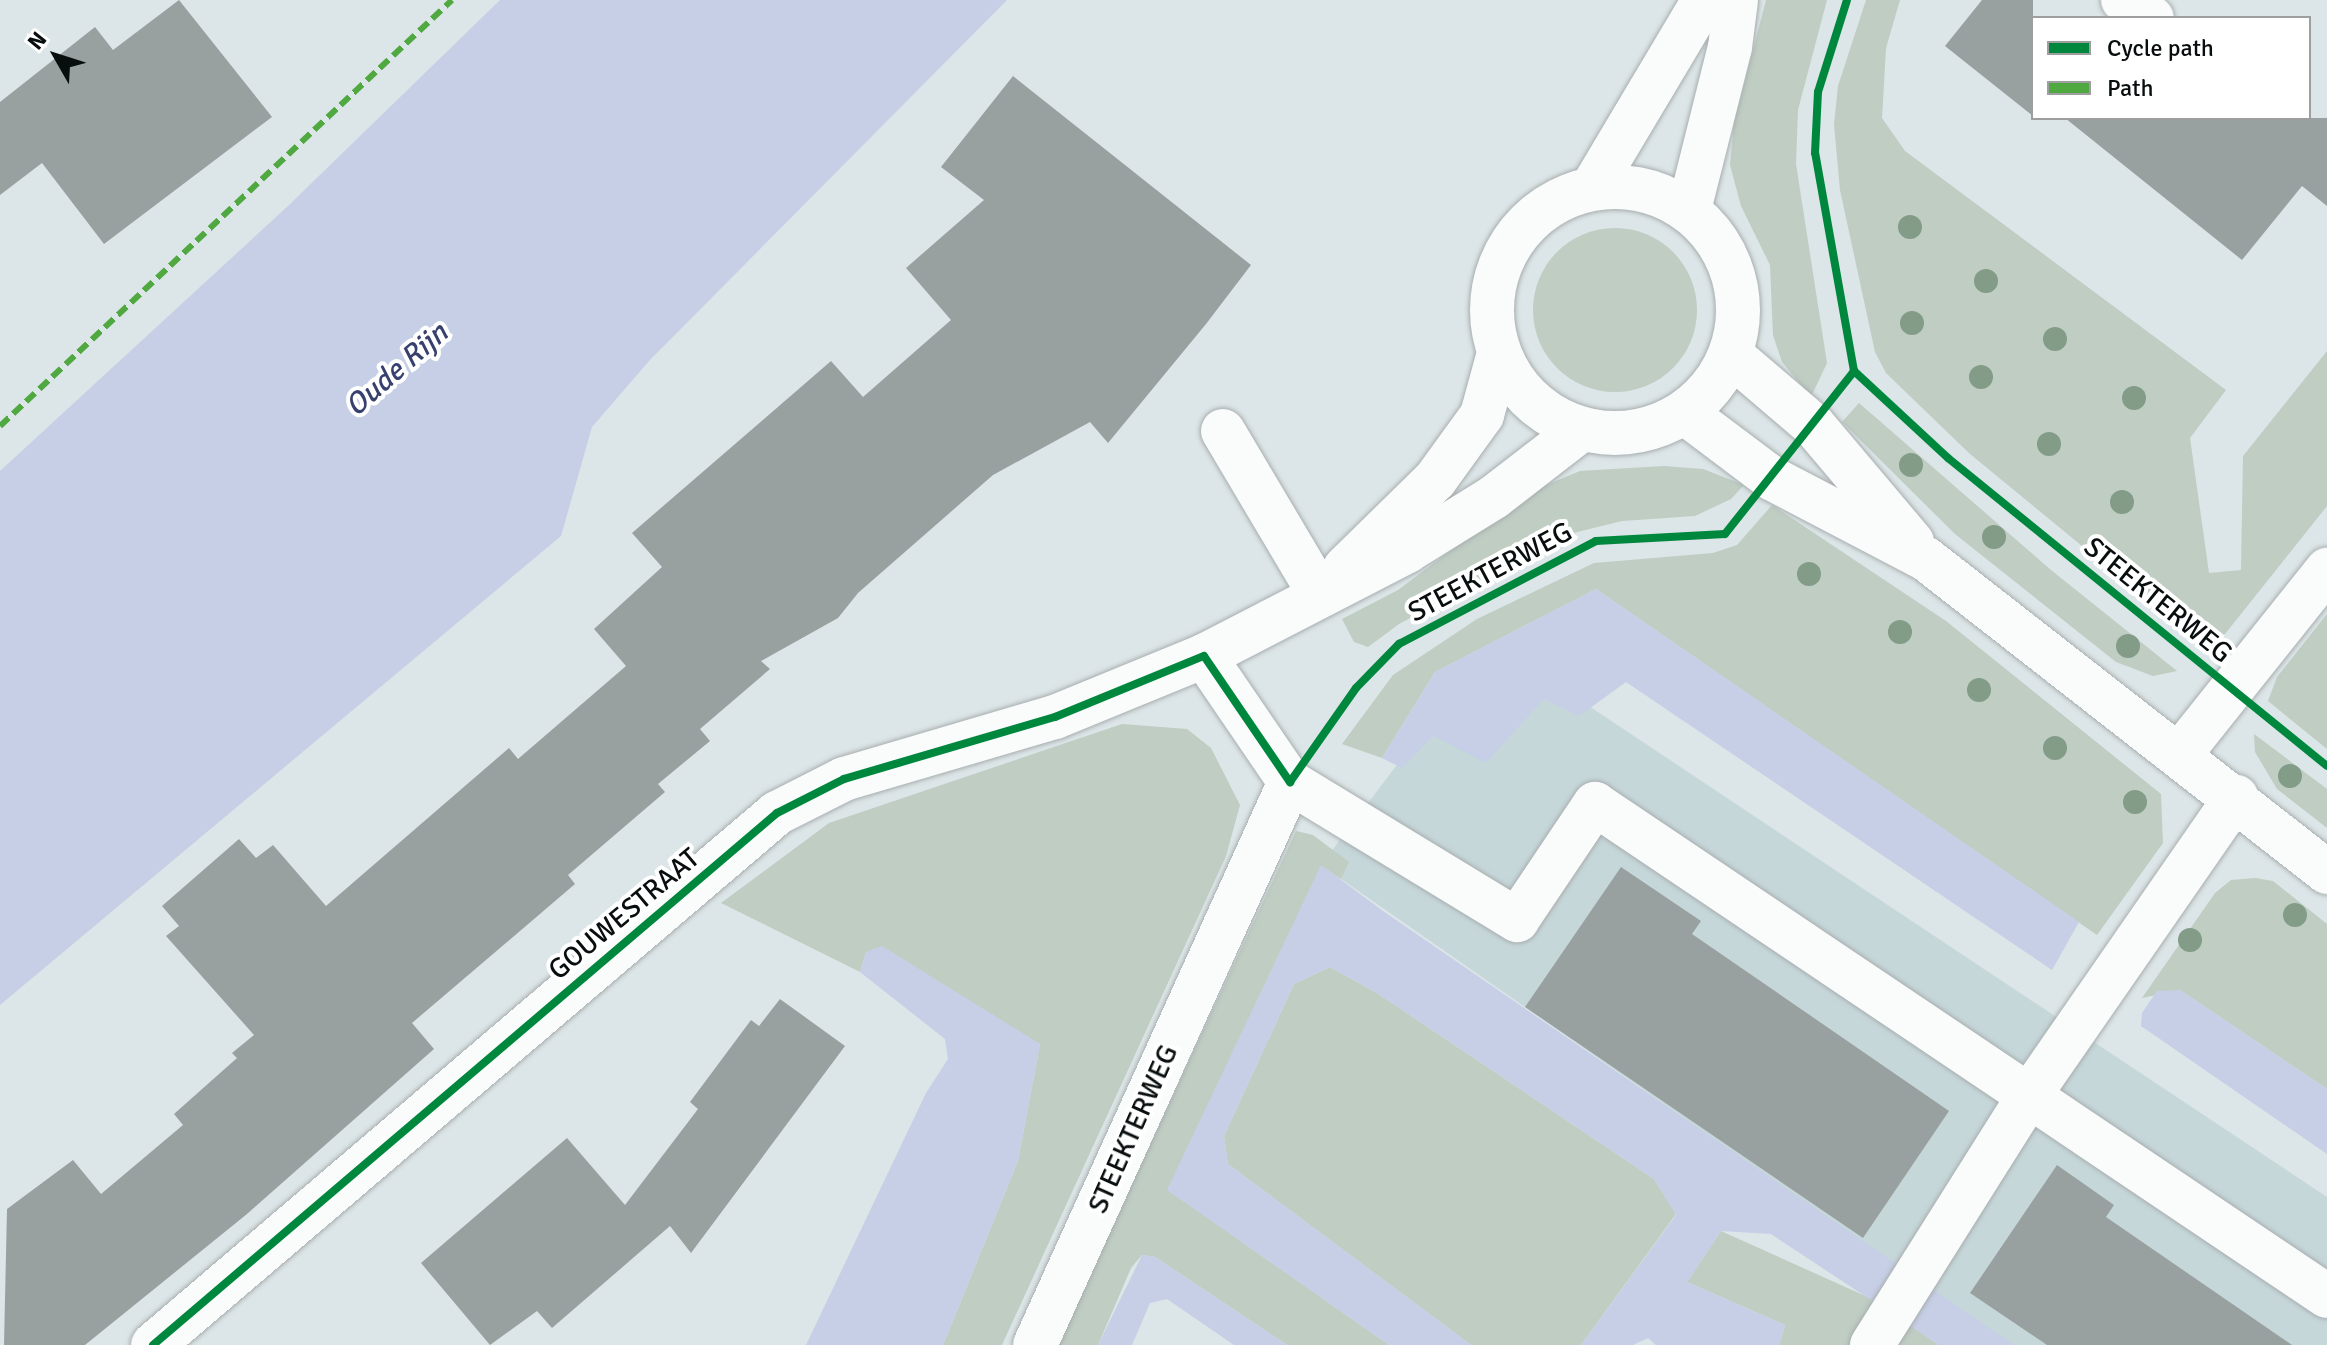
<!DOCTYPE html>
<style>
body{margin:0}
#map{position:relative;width:2327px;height:1345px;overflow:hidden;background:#dce5e7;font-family:Signika,sans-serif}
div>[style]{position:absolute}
.built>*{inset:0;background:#c6d7da}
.green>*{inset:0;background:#bfcdc3}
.round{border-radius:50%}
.water>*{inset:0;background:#c6cfe6}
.building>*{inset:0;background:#99a0a0}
.roads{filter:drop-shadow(0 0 2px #a8aeaf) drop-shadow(0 0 2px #a8aeaf)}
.minor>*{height:44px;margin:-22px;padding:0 22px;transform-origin:22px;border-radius:22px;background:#fafbfb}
.major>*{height:44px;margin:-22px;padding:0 22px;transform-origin:22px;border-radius:22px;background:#fafbfb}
.major>.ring{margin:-22px;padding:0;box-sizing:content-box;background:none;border:44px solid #fafbfb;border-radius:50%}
.quiet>*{height:6px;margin-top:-3px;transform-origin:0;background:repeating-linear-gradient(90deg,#50a841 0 12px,transparent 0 18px)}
.cycleway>*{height:8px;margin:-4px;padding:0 4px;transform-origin:4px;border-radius:4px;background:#00873e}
.trees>*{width:24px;height:24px;margin:-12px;border-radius:50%;background:#829c87}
span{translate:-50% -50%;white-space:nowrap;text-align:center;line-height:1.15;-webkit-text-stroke:8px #fff;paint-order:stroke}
.street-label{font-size:28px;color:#080d0e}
.water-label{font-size:30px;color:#38416e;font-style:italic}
.legend{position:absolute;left:2031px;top:16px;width:280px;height:104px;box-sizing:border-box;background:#fff;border:2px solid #9c9e9f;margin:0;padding:10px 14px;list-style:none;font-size:24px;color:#080d0e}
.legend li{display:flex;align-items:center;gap:16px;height:40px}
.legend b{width:40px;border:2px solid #9c9e9f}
.north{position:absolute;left:16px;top:16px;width:80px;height:80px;-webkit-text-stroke:6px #fff;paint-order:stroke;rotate:309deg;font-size:22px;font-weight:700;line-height:32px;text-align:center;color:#080d0e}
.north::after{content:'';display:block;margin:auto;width:28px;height:36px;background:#080d0e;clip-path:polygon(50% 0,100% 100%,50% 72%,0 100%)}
</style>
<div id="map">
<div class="built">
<i style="clip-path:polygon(1491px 641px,2327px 1197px,2327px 1345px,2010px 1345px,1321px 865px)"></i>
</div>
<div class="green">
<i style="clip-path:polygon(1766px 0,1827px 0,1798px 110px,1796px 164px,1827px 363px,1811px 397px,1782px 362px,1773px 335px,1770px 265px,1741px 206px,1730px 165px,1734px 123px)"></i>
<i style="clip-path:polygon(1866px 0,1900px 0,1886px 48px,1882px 118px,1905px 151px,2226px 390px,2190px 438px,2209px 573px,2241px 570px,2243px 456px,2327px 351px,2327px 506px,2225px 634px,2205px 647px,1970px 454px,1886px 373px,1875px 352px,1840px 190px,1834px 124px,1838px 86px)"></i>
<i class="round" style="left:1533px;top:228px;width:164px;height:164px"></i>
<i style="clip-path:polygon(1859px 403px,2051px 570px,2177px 671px,2153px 676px,2116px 662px,1955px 534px,1842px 422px)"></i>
<i style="clip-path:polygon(1664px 466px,1703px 469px,1744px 485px,1731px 499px,1695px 516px,1622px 521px,1565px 535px,1399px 624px,1368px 647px,1354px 642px,1342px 619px,1398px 590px,1529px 492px,1580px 471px)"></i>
<i style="clip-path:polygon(1772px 505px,1946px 621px,2161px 794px,2163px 843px,2097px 935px,1596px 589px,1435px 672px,1382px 758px,1342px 744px,1393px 675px,1477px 619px,1594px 563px,1713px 553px,1737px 545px)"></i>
<i style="clip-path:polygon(2327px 614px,2327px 749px,2268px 701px,2277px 677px)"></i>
<i style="clip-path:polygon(1122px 724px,1187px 729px,1211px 748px,1240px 805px,1226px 856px,1002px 1345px,943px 1345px,1018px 1161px,1040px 1044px,866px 952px,860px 972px,721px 903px,829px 823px)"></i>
<i style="clip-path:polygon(2254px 734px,2327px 789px,2327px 828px,2277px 789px,2255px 752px)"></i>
<i style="clip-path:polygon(1296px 831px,1313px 835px,1349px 862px,1341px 879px,1321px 866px,1168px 1190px,1389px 1345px,1287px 1345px,1155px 1257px,1142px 1255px,1131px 1268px,1098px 1345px,1057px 1345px)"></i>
<i style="clip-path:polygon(2255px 878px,2273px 881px,2327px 924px,2327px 1089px,2180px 990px,2142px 998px,2215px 893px,2231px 880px)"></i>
<i style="clip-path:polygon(1330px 967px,1377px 993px,1654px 1179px,1676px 1214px,1581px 1345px,1471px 1345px,1228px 1164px,1224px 1136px,1294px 984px)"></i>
<i style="clip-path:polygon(1721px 1231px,1872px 1299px,1939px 1345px,1779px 1345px,1785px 1325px,1687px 1282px)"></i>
</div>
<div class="water">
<i style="clip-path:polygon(500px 0,1007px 0,649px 361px,592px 427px,561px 536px,0 1005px,0 471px,288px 206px)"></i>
<i style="clip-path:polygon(1596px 589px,2079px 922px,2052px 970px,1626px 682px,1579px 716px,1544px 699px,1486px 763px,1433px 736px,1402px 768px,1382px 758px,1435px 672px)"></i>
<i style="clip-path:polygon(1321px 865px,1383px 911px,2014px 1345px,1939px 1345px,1771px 1234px,1721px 1231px,1687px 1282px,1785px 1325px,1779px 1345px,1656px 1345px,1648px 1338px,1633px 1345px,1581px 1345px,1676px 1215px,1654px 1179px,1377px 993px,1330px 967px,1294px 984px,1224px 1136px,1228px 1164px,1471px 1345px,1389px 1345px,1167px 1190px)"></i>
<i style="clip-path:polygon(882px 946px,1040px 1044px,1018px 1161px,943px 1345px,806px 1345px,926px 1093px,948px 1059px,945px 1039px,860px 972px,866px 952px)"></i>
<i style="clip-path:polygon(2180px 990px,2327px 1089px,2327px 1154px,2141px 1026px,2142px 1013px,2157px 991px)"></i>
<i style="clip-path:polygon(1142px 1255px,1155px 1257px,1287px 1345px,1234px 1345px,1167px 1299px,1150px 1303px,1132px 1345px,1098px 1345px)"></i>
</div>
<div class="building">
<i style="clip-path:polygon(179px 0,272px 117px,104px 244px,42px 163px,0 195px,0 102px,95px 27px,113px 50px)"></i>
<i style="clip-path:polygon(1982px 0,2033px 0,2033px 116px,1945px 46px)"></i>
<i style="clip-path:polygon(1013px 76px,1251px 265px,1206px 324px,1108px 443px,1090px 422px,993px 475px,858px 593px,838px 618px,761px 661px,770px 669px,700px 729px,710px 741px,658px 784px,665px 792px,568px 875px,575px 884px,412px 1023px,434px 1049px,247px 1214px,85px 1345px,4px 1345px,7px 1209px,73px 1160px,101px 1194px,183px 1125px,174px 1114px,237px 1058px,232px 1053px,254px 1035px,166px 936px,179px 926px,162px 906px,239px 839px,256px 858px,273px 845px,326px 906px,509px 748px,518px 759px,626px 666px,594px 629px,662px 567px,632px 533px,831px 361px,863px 397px,951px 320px,906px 268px,984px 200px,941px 167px)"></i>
<i style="clip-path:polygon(2065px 118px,2327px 118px,2327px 206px,2302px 186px,2242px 260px)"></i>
<i style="clip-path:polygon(1621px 867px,1701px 921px,1692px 934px,1949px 1111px,1863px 1238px,1525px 1007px)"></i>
<i style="clip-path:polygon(780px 999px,845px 1046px,691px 1253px,670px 1226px,552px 1328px,537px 1311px,490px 1345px,421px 1263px,567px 1138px,625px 1205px,698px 1109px,690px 1102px,751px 1020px,759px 1026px)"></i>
<i style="clip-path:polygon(2057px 1165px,2114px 1205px,2106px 1217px,2292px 1345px,2047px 1345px,1970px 1293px)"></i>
</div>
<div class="roads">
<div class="minor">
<i style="left:2123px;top:0;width:34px;rotate:32deg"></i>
<i style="left:1223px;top:431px;width:188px;rotate:59.3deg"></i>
<i style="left:1345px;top:568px;width:126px;rotate:-44.4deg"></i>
<i style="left:1435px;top:480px;width:80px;rotate:-54.1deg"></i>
<i style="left:1482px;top:415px;width:64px;rotate:-74.7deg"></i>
<i style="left:1204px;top:656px;width:153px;rotate:55.7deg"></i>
<i style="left:1290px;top:782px;width:266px;rotate:31.3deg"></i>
<i style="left:1517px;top:920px;width:140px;rotate:-56.1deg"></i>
<i style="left:1595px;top:804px;width:882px;rotate:33.91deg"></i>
<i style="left:2180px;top:754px;width:236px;rotate:-51.4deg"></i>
<i style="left:153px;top:1345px;width:820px;rotate:-40.45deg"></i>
<i style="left:777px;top:813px;width:75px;rotate:-26.9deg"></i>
<i style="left:844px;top:779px;width:220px;rotate:-16.4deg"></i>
<i style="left:1055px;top:717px;width:161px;rotate:-22.3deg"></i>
<i style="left:1204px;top:656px;width:229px;rotate:-27.3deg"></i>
<i style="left:1407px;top:551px;width:102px;rotate:-31.8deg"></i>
<i style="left:1494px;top:497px;width:111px;rotate:-37.7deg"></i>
<i style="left:1035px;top:1345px;width:618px;rotate:-65.63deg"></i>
<i style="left:1872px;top:1345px;width:294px;rotate:-57.8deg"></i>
<i style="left:2029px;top:1096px;width:364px;rotate:-55.3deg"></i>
</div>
<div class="major">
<i class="ring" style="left:1492px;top:187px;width:202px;height:202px"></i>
<i style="left:1592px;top:188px;width:219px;rotate:-59.2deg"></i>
<i style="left:1689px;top:210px;width:168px;rotate:-75.9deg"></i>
<i style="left:1730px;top:47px;width:47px;rotate:-82.7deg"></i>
<i style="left:1731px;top:355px;width:109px;rotate:40.5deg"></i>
<i style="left:1814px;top:426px;width:152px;rotate:49.8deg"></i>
<i style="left:1685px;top:413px;width:110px;rotate:36.9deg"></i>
<i style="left:1773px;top:479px;width:173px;rotate:27.6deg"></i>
<i style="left:1926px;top:559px;width:509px;rotate:37.97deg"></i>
</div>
</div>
<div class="quiet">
<i style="left:0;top:426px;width:621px;rotate:-43.3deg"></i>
</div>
<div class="cycleway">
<i style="left:1854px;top:371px;width:128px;rotate:42.8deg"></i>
<i style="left:1948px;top:458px;width:488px;rotate:39.1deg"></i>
<i style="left:153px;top:1345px;width:820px;rotate:-40.45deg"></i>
<i style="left:777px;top:813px;width:75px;rotate:-26.9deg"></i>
<i style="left:844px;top:779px;width:220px;rotate:-16.4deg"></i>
<i style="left:1055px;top:717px;width:161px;rotate:-22.3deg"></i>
<i style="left:1204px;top:656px;width:153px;rotate:55.7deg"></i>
<i style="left:1290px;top:782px;width:115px;rotate:-54.9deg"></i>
<i style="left:1356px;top:688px;width:62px;rotate:-45.7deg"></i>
<i style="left:1399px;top:644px;width:222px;rotate:-27.6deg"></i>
<i style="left:1596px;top:541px;width:129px;rotate:-3.1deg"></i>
<i style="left:1725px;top:534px;width:208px;rotate:-51.6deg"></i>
<i style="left:1854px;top:371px;width:221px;rotate:-100.1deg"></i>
<i style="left:1815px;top:153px;width:61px;rotate:-87.2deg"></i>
<i style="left:1818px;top:92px;width:96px;rotate:-72.5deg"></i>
</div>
<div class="trees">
<i style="left:1910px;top:227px"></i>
<i style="left:1986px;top:281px"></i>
<i style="left:1912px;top:323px"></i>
<i style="left:2055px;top:339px"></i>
<i style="left:1981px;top:377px"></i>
<i style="left:2134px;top:398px"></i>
<i style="left:2049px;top:444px"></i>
<i style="left:1911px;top:465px"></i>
<i style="left:2122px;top:502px"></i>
<i style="left:1994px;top:537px"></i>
<i style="left:1809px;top:574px"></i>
<i style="left:1900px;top:632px"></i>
<i style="left:2128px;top:646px"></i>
<i style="left:1979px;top:690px"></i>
<i style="left:2055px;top:748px"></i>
<i style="left:2290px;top:776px"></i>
<i style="left:2135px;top:802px"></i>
<i style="left:2295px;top:915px"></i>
<i style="left:2190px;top:940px"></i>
</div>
<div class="street-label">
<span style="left:1490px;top:572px;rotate:-28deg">STEEKTERWEG</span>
<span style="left:2158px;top:600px;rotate:39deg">STEEKTERWEG</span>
<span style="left:624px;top:914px;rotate:-40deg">GOUWESTRAAT</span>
<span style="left:1133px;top:1129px;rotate:-66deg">STEEKTERWEG</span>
</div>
<div class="water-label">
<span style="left:397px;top:370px;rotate:-41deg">Oude Rijn</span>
</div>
<ul class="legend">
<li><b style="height:10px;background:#00873e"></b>Cycle path</li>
<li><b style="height:10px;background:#50a841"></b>Path</li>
</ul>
<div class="north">N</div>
</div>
